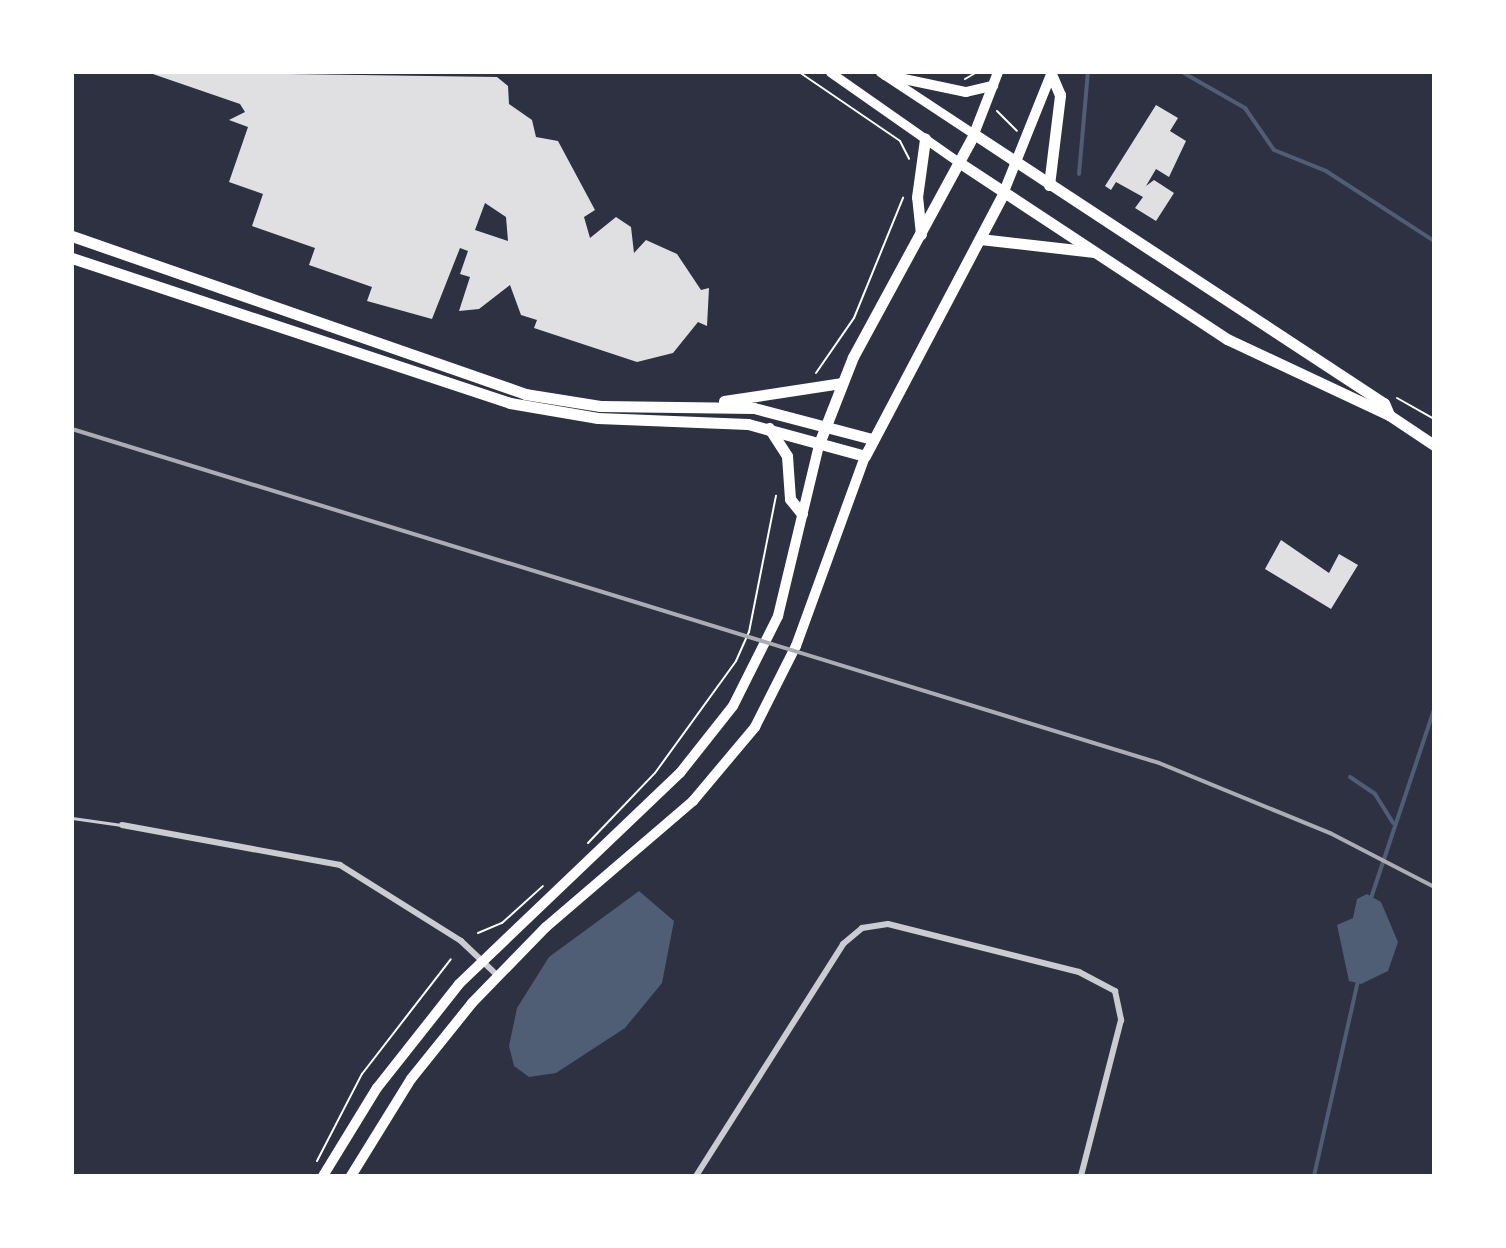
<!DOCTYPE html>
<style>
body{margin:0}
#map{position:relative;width:1506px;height:1248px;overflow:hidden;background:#2d3142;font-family:"Varela Round",sans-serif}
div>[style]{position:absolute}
.water>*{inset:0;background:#4f5d75}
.stream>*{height:4px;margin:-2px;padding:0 2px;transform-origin:2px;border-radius:2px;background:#4f5d75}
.building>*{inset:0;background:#e0e0e3}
.path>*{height:2px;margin:-1px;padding:0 1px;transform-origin:1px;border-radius:1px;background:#fff}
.service>*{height:3px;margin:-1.5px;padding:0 1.5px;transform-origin:1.5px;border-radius:1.5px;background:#caccd0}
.minor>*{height:6px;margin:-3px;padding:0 3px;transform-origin:3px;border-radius:3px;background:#caccd0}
.secondary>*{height:9px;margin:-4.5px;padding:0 4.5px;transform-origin:4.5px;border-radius:4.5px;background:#fff}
.primary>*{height:10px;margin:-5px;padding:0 5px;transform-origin:5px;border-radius:5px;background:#fff}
.trunk>*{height:11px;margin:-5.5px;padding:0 5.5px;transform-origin:5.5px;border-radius:5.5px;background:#fff}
.rail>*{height:4px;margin:-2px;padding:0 2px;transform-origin:2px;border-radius:2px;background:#abadb3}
span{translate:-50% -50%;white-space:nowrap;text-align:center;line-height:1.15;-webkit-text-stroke:6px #fff;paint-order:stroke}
.frame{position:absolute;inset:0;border:74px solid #fff;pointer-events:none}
</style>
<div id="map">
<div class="water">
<i style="clip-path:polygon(639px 891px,674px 921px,662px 983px,625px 1028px,556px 1073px,529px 1077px,514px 1066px,509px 1046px,517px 1008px,549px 957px)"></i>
<i style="clip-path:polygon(1367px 894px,1381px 902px,1398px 942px,1388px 971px,1361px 984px,1349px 981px,1337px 925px,1353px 918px,1357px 899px)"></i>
</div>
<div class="stream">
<i style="left:1182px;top:72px;width:73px;rotate:29.7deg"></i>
<i style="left:1245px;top:108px;width:51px;rotate:55.4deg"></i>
<i style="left:1274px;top:150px;width:56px;rotate:22deg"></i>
<i style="left:1326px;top:171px;width:129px;rotate:32.9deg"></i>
<i style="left:1079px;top:174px;width:102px;rotate:-85deg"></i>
<i style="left:1350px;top:777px;width:30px;rotate:34deg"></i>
<i style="left:1375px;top:794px;width:34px;rotate:58deg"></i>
<i style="left:1370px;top:901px;width:201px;rotate:-71.5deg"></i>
<i style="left:1314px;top:1176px;width:201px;rotate:-77.3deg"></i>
</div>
<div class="building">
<i style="clip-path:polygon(evenodd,147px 72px,497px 77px,508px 86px,509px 104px,532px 120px,536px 137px,558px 141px,595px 210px,584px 217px,590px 238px,616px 217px,631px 227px,634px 253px,646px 240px,677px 254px,701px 290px,709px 288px,707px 326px,698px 322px,673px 353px,637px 362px,534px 328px,537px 320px,521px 315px,510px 285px,479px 309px,459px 311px,470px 277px,460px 274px,468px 251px,460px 248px,432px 319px,367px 301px,372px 287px,309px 265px,315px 248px,252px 226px,263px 194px,229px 182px,248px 127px,229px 120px,245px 112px,240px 104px,147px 72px,485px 203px,506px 217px,508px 241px,475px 230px,485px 203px)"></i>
<i style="clip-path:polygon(1156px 105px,1178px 118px,1170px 131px,1186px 141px,1169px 177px,1156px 169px,1146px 186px,1154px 180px,1174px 193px,1156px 221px,1135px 208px,1143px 197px,1116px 182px,1111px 190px,1105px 186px)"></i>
<i style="clip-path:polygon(1281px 540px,1329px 573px,1339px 554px,1358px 565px,1331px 609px,1265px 569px)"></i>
</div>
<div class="path">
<i style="left:799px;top:72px;width:122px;rotate:34.3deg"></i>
<i style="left:900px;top:141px;width:20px;rotate:63deg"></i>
<i style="left:965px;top:79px;width:14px;rotate:-30deg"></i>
<i style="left:997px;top:111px;width:28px;rotate:45deg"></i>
<i style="left:816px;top:373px;width:67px;rotate:-55.4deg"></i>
<i style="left:854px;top:318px;width:130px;rotate:-67.8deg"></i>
<i style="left:1397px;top:398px;width:43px;rotate:29.6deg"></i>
<i style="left:588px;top:843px;width:97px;rotate:-46.3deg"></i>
<i style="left:655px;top:773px;width:138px;rotate:-54.1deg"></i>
<i style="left:736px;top:661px;width:32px;rotate:-66deg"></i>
<i style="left:749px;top:632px;width:139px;rotate:-78.8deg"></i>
<i style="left:478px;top:933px;width:26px;rotate:-23deg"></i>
<i style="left:502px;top:923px;width:55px;rotate:-42.1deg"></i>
<i style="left:317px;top:1161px;width:98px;rotate:-62.7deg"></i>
<i style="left:362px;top:1074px;width:145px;rotate:-52.3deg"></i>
</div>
<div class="service">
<i style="left:72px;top:818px;width:50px;rotate:8deg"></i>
</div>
<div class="minor">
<i style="left:122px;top:825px;width:222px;rotate:10.4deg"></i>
<i style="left:340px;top:865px;width:143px;rotate:32.1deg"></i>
<i style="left:461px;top:941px;width:50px;rotate:43.4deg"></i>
<i style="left:696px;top:1176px;width:275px;rotate:-57.6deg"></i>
<i style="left:843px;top:944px;width:25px;rotate:-40deg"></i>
<i style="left:862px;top:928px;width:26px;rotate:-9deg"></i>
<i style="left:888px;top:924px;width:197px;rotate:14.1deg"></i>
<i style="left:1079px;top:972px;width:41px;rotate:27.8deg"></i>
<i style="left:1115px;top:991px;width:30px;rotate:78deg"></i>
<i style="left:1121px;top:1020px;width:161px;rotate:104.4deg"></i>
</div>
<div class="secondary">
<i style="left:830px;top:72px;width:159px;rotate:35deg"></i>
<i style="left:880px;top:72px;width:113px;rotate:33.4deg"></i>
</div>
<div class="primary">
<i style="left:885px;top:75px;width:83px;rotate:11.9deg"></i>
<i style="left:966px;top:92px;width:28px;rotate:-13deg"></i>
<i style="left:974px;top:134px;width:66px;rotate:-68.8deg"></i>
<i style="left:1003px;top:194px;width:131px;rotate:-68.1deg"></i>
<i style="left:323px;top:1176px;width:103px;rotate:-58.5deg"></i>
<i style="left:377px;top:1088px;width:132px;rotate:-51.7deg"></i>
<i style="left:459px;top:984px;width:306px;rotate:-43.7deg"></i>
<i style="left:680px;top:773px;width:85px;rotate:-51.7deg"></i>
<i style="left:733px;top:706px;width:101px;rotate:-63.4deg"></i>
<i style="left:778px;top:616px;width:180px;rotate:-76.5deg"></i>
<i style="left:351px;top:1176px;width:114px;rotate:-58.3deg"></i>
<i style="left:411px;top:1079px;width:97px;rotate:-51.2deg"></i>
<i style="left:472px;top:1003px;width:106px;rotate:-45.8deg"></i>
<i style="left:546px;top:927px;width:194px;rotate:-40.6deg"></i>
<i style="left:693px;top:801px;width:97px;rotate:-50deg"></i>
<i style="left:755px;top:727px;width:91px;rotate:-63.2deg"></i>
<i style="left:796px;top:646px;width:202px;rotate:-70deg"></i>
</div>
<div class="trunk">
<i style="left:960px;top:163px;width:320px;rotate:33.4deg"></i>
<i style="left:1227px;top:339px;width:179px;rotate:25.1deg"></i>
<i style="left:1389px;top:415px;width:54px;rotate:33.7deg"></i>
<i style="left:1049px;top:185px;width:91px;rotate:-83deg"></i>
<i style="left:1060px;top:95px;width:23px;rotate:-113deg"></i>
<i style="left:921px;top:234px;width:37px;rotate:-96deg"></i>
<i style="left:917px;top:197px;width:59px;rotate:-82.1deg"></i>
<i style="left:72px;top:236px;width:480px;rotate:19.2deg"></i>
<i style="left:525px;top:394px;width:76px;rotate:9.1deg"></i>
<i style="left:600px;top:406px;width:154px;rotate:0.7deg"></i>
<i style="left:754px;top:408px;width:122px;rotate:14.7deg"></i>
<i style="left:980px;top:239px;width:115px;rotate:6.5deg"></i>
<i style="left:72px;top:258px;width:461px;rotate:18.3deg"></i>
<i style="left:510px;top:403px;width:89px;rotate:9.7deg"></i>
<i style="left:598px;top:418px;width:150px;rotate:2.3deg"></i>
<i style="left:748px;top:424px;width:121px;rotate:15.3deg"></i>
<i style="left:865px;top:456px;width:296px;rotate:-62.2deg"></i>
<i style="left:724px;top:401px;width:118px;rotate:-8.7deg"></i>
<i style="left:769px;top:428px;width:33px;rotate:57deg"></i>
<i style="left:787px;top:456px;width:43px;rotate:86deg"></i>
<i style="left:790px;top:499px;width:19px;rotate:51deg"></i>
<i style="left:820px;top:441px;width:90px;rotate:-68.6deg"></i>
<i style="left:853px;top:357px;width:254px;rotate:-61.5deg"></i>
<i style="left:974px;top:134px;width:490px;rotate:33.3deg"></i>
<i style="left:1384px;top:403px;width:13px;rotate:67deg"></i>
</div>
<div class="rail">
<i style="left:72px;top:429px;width:1137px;rotate:17.08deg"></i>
<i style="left:1159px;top:763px;width:185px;rotate:22.3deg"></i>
<i style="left:1330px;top:833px;width:117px;rotate:27.4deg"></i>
</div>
<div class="frame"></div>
</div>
